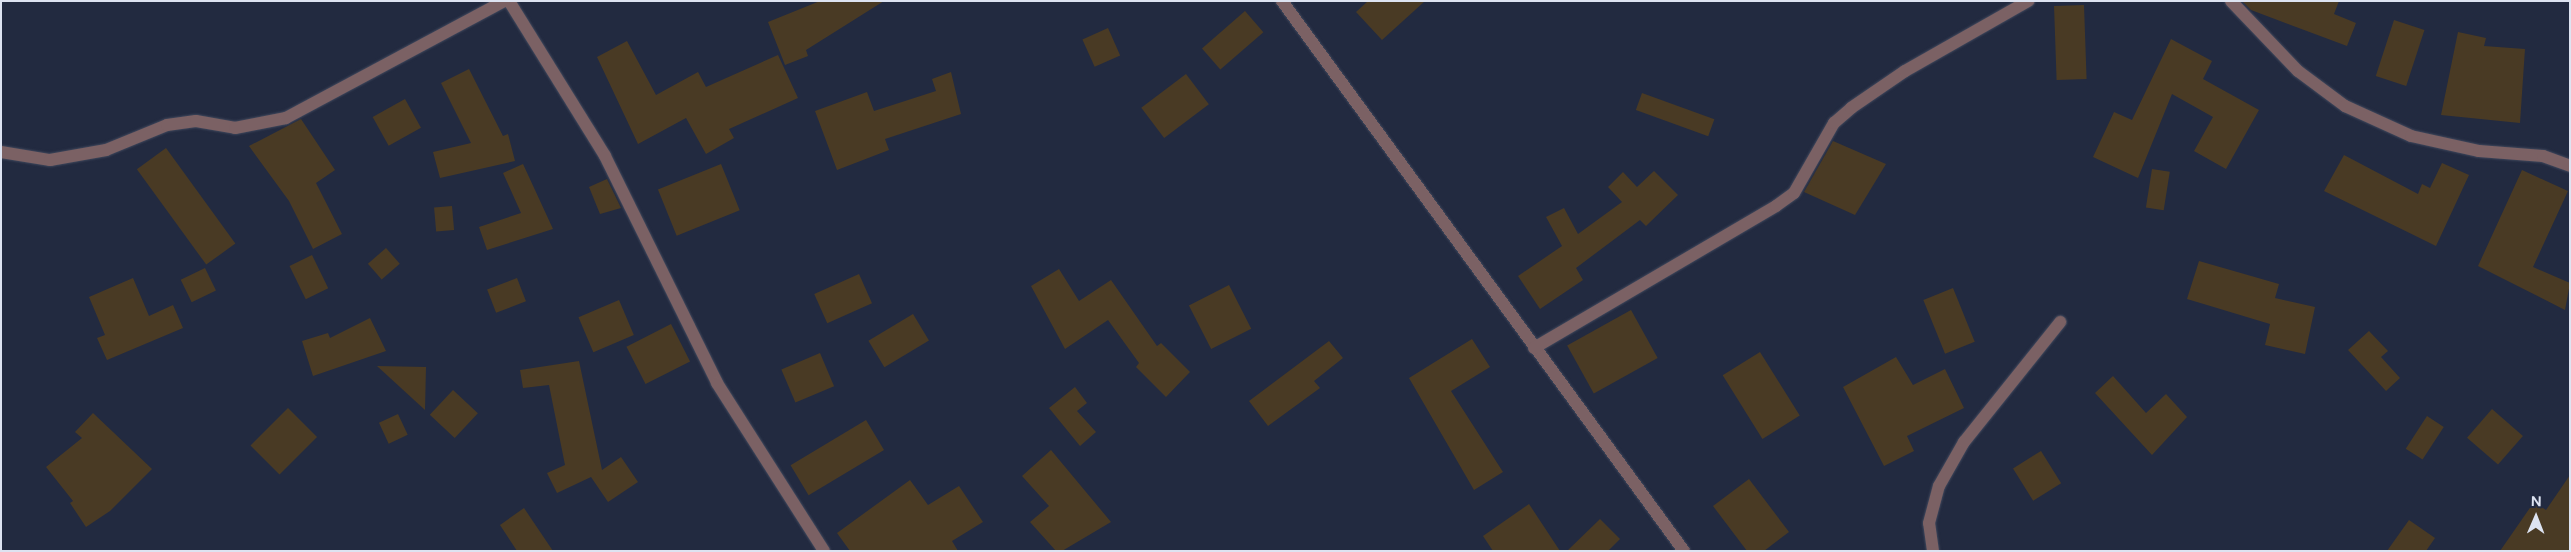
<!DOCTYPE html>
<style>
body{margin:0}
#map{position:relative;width:2571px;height:552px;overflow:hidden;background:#222a40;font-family:Figtree,sans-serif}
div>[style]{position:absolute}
.building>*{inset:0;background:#493a24;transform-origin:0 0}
.roads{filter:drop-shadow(0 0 1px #40485c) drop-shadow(0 0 1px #40485c)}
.street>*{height:12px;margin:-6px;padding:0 6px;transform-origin:6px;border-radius:6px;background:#7b6164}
span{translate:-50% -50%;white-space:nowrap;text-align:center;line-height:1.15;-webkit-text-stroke:4.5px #222a40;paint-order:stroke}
.frame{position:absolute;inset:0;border:2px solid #dde3f1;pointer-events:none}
.north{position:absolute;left:2511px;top:492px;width:50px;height:50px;-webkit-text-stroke:4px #222a40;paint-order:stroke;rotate:1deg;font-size:14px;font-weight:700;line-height:20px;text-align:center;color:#dde3f1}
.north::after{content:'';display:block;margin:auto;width:18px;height:22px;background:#dde3f1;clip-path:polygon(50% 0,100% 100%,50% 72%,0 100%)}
</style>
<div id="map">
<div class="building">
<i style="clip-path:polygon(820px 1px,884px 1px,806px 50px,808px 56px,785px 65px,768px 22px)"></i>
<i style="clip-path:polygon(1368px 1px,1425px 1px,1382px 40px,1356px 12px)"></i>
<i style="clip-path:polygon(2242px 1px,2339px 1px,2334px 14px,2356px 23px,2347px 46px,2251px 10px)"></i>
<i style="left:2084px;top:5px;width:74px;height:30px;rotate:88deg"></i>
<i style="left:1245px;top:11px;width:28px;height:57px;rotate:49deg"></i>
<i style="left:2394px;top:20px;width:32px;height:59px;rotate:18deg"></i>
<i style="left:1108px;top:28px;width:30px;height:28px;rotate:66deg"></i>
<i style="clip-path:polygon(2458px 32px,2486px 38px,2484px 46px,2525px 49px,2520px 123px,2441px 115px)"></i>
<i style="clip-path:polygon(2171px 39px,2212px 61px,2203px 79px,2259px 110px,2226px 169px,2194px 151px,2213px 117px,2172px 94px,2138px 178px,2093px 157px,2114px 112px,2132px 120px)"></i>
<i style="clip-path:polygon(627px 41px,656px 95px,698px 72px,706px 87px,778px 55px,798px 98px,729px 129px,734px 138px,706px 154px,686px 118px,638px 144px,597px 57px)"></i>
<i style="clip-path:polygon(469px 69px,503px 136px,508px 134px,515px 161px,440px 178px,433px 152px,471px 143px,441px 83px)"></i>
<i style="clip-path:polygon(951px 72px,961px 114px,885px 139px,889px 150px,837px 170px,815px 111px,867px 92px,874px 111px,936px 91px,932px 79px)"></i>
<i style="left:1186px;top:74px;width:38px;height:56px;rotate:53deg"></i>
<i style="left:1642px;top:93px;width:77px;height:18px;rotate:20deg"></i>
<i style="left:405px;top:99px;width:33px;height:37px;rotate:61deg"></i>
<i style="clip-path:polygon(301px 119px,335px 170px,316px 183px,342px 234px,313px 249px,289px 201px,249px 146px)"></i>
<i style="clip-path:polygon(1833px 141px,1886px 164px,1855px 215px,1804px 192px)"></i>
<i style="left:166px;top:148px;width:118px;height:36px;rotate:54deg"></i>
<i style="clip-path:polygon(2344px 155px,2418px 194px,2422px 184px,2430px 188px,2442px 163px,2469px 175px,2436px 246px,2324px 191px)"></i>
<i style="clip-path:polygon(523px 164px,553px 229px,487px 250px,479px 227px,521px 213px,503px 173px)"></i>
<i style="left:721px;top:164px;width:50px;height:68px;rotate:68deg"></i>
<i style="left:2152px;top:169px;width:18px;height:39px;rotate:9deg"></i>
<i style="clip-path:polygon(2522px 170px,2568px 191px,2533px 267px,2570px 283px,2565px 310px,2478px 266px)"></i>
<i style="clip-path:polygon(1654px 171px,1678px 195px,1646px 226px,1640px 220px,1576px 268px,1583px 280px,1540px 309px,1518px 276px,1562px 246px,1546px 217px,1564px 208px,1578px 234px,1622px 202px,1608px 187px,1623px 172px,1637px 187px)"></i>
<i style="clip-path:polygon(607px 179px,621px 208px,600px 214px,589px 187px)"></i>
<i style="left:452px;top:206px;width:24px;height:18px;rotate:85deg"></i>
<i style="left:386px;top:248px;width:21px;height:24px;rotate:49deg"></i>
<i style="left:312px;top:255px;width:37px;height:25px;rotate:64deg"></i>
<i style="clip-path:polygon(2199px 261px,2279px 284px,2275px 298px,2315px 307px,2305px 354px,2265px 345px,2270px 324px,2187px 299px)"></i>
<i style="left:205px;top:268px;width:25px;height:27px;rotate:64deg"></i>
<i style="clip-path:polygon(1059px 269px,1079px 301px,1111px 280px,1157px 346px,1161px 343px,1190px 372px,1166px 397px,1136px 367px,1139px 363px,1108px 320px,1065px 349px,1031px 286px)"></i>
<i style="left:859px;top:274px;width:32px;height:49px;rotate:66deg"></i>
<i style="clip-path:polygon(133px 278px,149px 316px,173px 305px,183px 328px,107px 360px,97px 338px,105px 335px,89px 297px)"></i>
<i style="left:517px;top:278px;width:25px;height:32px;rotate:69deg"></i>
<i style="left:1229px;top:285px;width:49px;height:45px;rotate:63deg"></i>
<i style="left:1953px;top:288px;width:58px;height:32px;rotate:68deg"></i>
<i style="left:619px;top:300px;width:38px;height:44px;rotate:67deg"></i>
<i style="left:1631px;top:310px;width:55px;height:73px;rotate:61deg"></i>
<i style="left:913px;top:314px;width:31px;height:52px;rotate:59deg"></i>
<i style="clip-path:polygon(370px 318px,386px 351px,313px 376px,302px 341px,328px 333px,330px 338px)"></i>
<i style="left:671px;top:324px;width:42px;height:50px;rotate:63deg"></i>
<i style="clip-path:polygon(2369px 331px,2388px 351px,2381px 357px,2400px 378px,2386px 391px,2348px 350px)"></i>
<i style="clip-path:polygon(1472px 339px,1490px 367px,1451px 391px,1503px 472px,1474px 490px,1409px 378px)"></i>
<i style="clip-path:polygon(1329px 341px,1343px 358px,1314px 381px,1320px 388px,1268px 426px,1249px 401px)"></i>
<i style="left:1760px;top:352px;width:75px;height:44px;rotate:58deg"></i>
<i style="left:820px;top:353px;width:36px;height:42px;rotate:67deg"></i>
<i style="clip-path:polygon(1896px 357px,1913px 385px,1945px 369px,1964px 408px,1907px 436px,1914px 451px,1884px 466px,1843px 387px)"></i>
<i style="clip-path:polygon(579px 361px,602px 470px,621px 457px,638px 482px,608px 502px,591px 477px,557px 493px,547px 473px,565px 465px,549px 385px,523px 388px,520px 370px)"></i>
<i style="clip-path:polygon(377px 366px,426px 367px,425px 410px)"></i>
<i style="clip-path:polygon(2113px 376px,2146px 413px,2166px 394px,2187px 417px,2152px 455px,2095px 393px)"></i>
<i style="clip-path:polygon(1075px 387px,1087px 403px,1077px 411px,1096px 432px,1080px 446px,1049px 408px)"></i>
<i style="left:453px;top:390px;width:34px;height:34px;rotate:43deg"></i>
<i style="left:288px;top:408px;width:41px;height:53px;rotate:45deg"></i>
<i style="left:2492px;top:409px;width:41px;height:38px;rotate:41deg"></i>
<i style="clip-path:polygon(93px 413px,152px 469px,110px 511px,86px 527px,70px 503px,73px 501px,46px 467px,82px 438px,75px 432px)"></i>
<i style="left:398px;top:414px;width:23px;height:21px;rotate:65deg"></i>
<i style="left:2427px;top:416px;width:20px;height:39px;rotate:33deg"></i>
<i style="left:866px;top:420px;width:35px;height:88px;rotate:59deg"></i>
<i style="clip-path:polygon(1051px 450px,1111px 522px,1062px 551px,1056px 551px,1030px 522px,1049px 506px,1022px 476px)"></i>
<i style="left:2041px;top:451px;width:38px;height:33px;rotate:58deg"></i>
<i style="clip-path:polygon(2570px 475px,2570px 551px,2500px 551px,2534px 502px,2546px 510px)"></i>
<i style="clip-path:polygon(1749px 479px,1789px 532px,1764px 551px,1747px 551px,1713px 506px)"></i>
<i style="clip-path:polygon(910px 480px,928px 505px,959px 486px,983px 522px,952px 541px,958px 551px,850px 551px,837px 533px)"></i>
<i style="clip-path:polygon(1529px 504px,1560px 551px,1493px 551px,1483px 536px)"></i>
<i style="clip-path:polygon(524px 508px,553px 551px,517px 551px,500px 525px)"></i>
<i style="clip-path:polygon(1600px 519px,1620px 539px,1608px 551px,1567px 551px)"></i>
<i style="clip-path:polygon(2409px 520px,2435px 538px,2426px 551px,2387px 551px)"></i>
</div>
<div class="roads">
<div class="street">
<i style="left:509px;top:1px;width:182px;rotate:58.2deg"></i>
<i style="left:605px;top:156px;width:253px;rotate:63.7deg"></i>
<i style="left:717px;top:383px;width:199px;rotate:57.5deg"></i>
<i style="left:1282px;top:1px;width:681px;rotate:53.84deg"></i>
<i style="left:2231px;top:1px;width:97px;rotate:46.3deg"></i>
<i style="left:2298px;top:71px;width:59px;rotate:36.7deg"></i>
<i style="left:2345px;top:106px;width:72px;rotate:24.4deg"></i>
<i style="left:2411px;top:136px;width:70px;rotate:12.4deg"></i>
<i style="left:2479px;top:151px;width:64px;rotate:4.5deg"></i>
<i style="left:2543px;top:156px;width:29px;rotate:20deg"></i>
<i style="left:1px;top:152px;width:50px;rotate:9.3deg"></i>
<i style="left:50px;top:160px;width:57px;rotate:-10.1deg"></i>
<i style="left:106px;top:150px;width:66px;rotate:-22.3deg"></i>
<i style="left:167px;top:125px;width:29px;rotate:-8deg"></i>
<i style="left:196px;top:121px;width:40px;rotate:10deg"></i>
<i style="left:235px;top:128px;width:52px;rotate:-11.1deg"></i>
<i style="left:286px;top:118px;width:247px;rotate:-28.2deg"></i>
<i style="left:1534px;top:348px;width:281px;rotate:-30.4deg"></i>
<i style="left:1776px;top:206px;width:22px;rotate:-36deg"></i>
<i style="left:1794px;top:193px;width:81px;rotate:-60.3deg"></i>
<i style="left:1834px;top:123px;width:23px;rotate:-41deg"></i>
<i style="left:1851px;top:108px;width:65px;rotate:-34.4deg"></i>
<i style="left:1905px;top:71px;width:142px;rotate:-29.6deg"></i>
<i style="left:1933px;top:551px;width:28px;rotate:-98deg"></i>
<i style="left:1929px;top:523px;width:38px;rotate:-75deg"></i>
<i style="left:1939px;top:486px;width:51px;rotate:-60.4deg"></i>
<i style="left:1964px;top:442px;width:154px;rotate:-51.3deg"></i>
</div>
</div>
<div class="frame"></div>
<div class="north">N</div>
</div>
